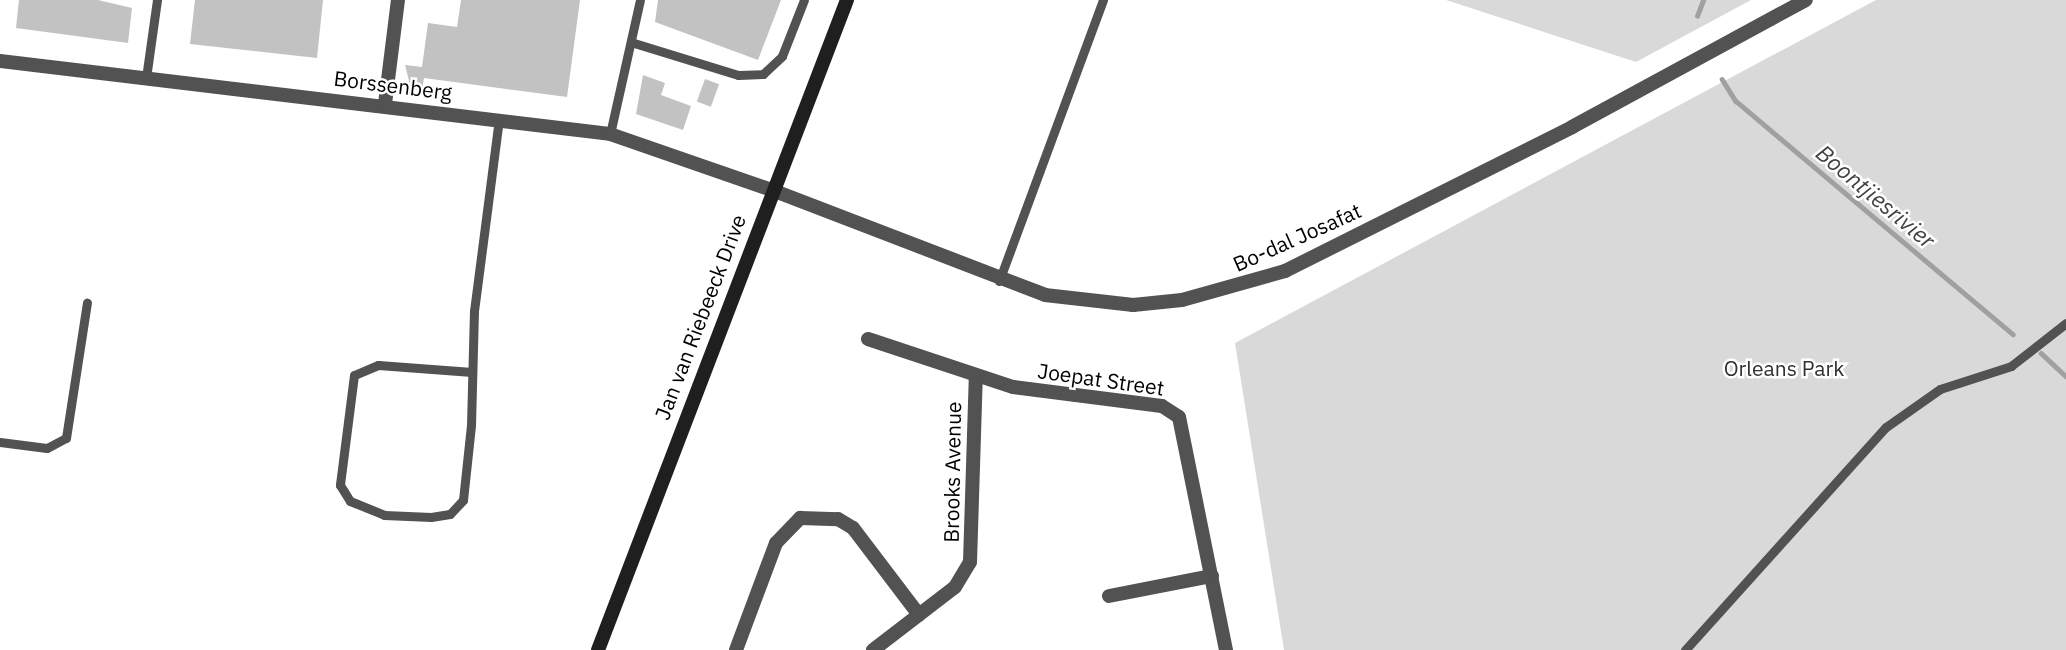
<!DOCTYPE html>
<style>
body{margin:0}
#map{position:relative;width:2066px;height:650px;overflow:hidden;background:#fff;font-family:"IBM Plex Sans",sans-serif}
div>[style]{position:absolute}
.green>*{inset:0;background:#d9d9d9}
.stream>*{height:4.5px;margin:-2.25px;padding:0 2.25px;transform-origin:2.25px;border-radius:2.25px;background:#a0a0a0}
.building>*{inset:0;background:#c2c2c2;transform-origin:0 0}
.service>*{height:9px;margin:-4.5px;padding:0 4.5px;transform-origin:4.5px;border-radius:4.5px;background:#525252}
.minor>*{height:14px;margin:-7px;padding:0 7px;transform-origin:7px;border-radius:7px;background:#525252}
.tertiary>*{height:14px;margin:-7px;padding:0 7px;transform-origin:7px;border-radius:7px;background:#525252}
.secondary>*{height:14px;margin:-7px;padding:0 7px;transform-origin:7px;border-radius:7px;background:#1f1f1f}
span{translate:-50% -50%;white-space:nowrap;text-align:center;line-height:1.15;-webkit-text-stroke:5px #fff;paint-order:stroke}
.street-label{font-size:21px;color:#000}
.park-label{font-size:21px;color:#303030}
.water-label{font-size:23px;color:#414141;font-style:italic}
</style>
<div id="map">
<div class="green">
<i style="clip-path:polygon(1446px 0,1751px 0,1636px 62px)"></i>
<i style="clip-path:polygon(1876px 0,2066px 0,2066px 650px,1284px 650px,1235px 343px)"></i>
</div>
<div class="stream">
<i style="left:1697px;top:16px;width:17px;rotate:-69deg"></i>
<i style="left:1722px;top:79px;width:26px;rotate:58deg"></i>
<i style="left:1736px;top:101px;width:362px;rotate:40.1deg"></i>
<i style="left:2041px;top:353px;width:34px;rotate:43deg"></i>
</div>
<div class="building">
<i style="clip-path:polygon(19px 0,98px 0,132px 8px,128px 43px,16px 28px)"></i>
<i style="clip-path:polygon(195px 0,323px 0,317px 58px,190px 44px)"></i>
<i style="clip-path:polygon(461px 0,580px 0,567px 97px,424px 78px,422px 90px,411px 89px,405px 65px,422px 67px,428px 23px,457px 27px)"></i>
<i style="clip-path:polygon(658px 0,781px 0,758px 60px,655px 22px)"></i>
<i style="clip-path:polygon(643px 75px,665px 83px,661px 95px,691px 106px,683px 130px,636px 114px)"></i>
<i style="left:705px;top:79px;width:15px;height:24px;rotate:20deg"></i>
</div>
<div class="service">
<i style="left:634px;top:43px;width:109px;rotate:17.1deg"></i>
<i style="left:738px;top:75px;width:25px;rotate:-2deg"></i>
<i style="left:763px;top:74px;width:26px;rotate:-43deg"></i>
<i style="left:782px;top:56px;width:60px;rotate:-68.6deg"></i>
<i style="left:146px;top:78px;width:79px;rotate:-82deg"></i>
<i style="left:610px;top:134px;width:137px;rotate:-77.4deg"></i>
<i style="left:999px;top:281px;width:300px;rotate:-69.7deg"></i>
<i style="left:472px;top:372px;width:94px;rotate:-175.7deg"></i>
<i style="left:378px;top:365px;width:26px;rotate:157deg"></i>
<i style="left:354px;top:375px;width:111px;rotate:97.3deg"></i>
<i style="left:340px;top:485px;width:19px;rotate:58deg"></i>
<i style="left:350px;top:501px;width:37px;rotate:22deg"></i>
<i style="left:384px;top:515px;width:47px;rotate:2.4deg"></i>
<i style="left:431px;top:517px;width:19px;rotate:-9deg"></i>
<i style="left:450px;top:514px;width:19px;rotate:-47deg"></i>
<i style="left:463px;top:500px;width:75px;rotate:-83.9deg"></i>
<i style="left:471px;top:425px;width:114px;rotate:-88.5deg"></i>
<i style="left:474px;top:311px;width:194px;rotate:-82.6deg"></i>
<i style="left:0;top:442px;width:47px;rotate:7.3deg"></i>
<i style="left:47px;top:448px;width:21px;rotate:-28deg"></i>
<i style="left:66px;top:438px;width:137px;rotate:-81.2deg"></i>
<i style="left:1685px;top:650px;width:300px;rotate:-48deg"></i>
<i style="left:1886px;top:427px;width:66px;rotate:-35.1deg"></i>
<i style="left:1940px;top:389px;width:75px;rotate:-17.9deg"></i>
<i style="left:2011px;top:366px;width:70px;rotate:-38deg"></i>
</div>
<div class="minor">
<i style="left:0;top:61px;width:614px;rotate:6.82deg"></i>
<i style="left:610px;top:134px;width:171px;rotate:19.1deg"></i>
<i style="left:385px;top:104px;width:105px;rotate:-82.9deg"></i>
<i style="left:868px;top:339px;width:153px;rotate:18.3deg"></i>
<i style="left:1013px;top:387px;width:150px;rotate:7.3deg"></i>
<i style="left:1162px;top:406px;width:20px;rotate:33deg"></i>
<i style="left:1179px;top:417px;width:238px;rotate:78.6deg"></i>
<i style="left:1109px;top:596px;width:105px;rotate:-11deg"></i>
<i style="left:736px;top:650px;width:114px;rotate:-69.5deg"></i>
<i style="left:776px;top:543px;width:35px;rotate:-46deg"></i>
<i style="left:800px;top:518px;width:38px;rotate:2deg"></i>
<i style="left:838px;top:519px;width:17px;rotate:31deg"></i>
<i style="left:853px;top:528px;width:109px;rotate:52.8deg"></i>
<i style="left:873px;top:650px;width:103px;rotate:-37.5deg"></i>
<i style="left:955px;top:587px;width:29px;rotate:-59deg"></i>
<i style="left:970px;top:562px;width:186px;rotate:-88.2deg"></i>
</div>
<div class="tertiary">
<i style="left:772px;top:190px;width:292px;rotate:21deg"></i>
<i style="left:1045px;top:295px;width:89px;rotate:6.5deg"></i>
<i style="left:1133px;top:305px;width:49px;rotate:-5.8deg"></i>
<i style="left:1182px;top:300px;width:107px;rotate:-15.7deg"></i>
<i style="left:1285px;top:271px;width:321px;rotate:-26.6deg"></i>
<i style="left:1572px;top:127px;width:266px;rotate:-28.5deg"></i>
</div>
<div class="secondary">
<i style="left:598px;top:650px;width:696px;rotate:-69.04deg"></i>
</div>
<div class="street-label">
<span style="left:393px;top:85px;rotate:7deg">Borssenberg</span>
<span style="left:1297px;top:237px;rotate:-24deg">Bo-dal Josafat</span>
<span style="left:700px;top:317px;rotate:-69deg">Jan van Riebeeck Drive</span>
<span style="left:1101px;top:379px;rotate:8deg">Joepat Street</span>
<span style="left:952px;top:472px;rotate:-89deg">Brooks Avenue</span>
</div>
<div class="park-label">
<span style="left:1784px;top:368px">Orleans Park</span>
</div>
<div class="water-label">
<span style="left:1876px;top:196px;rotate:40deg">Boontjiesrivier</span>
</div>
</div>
